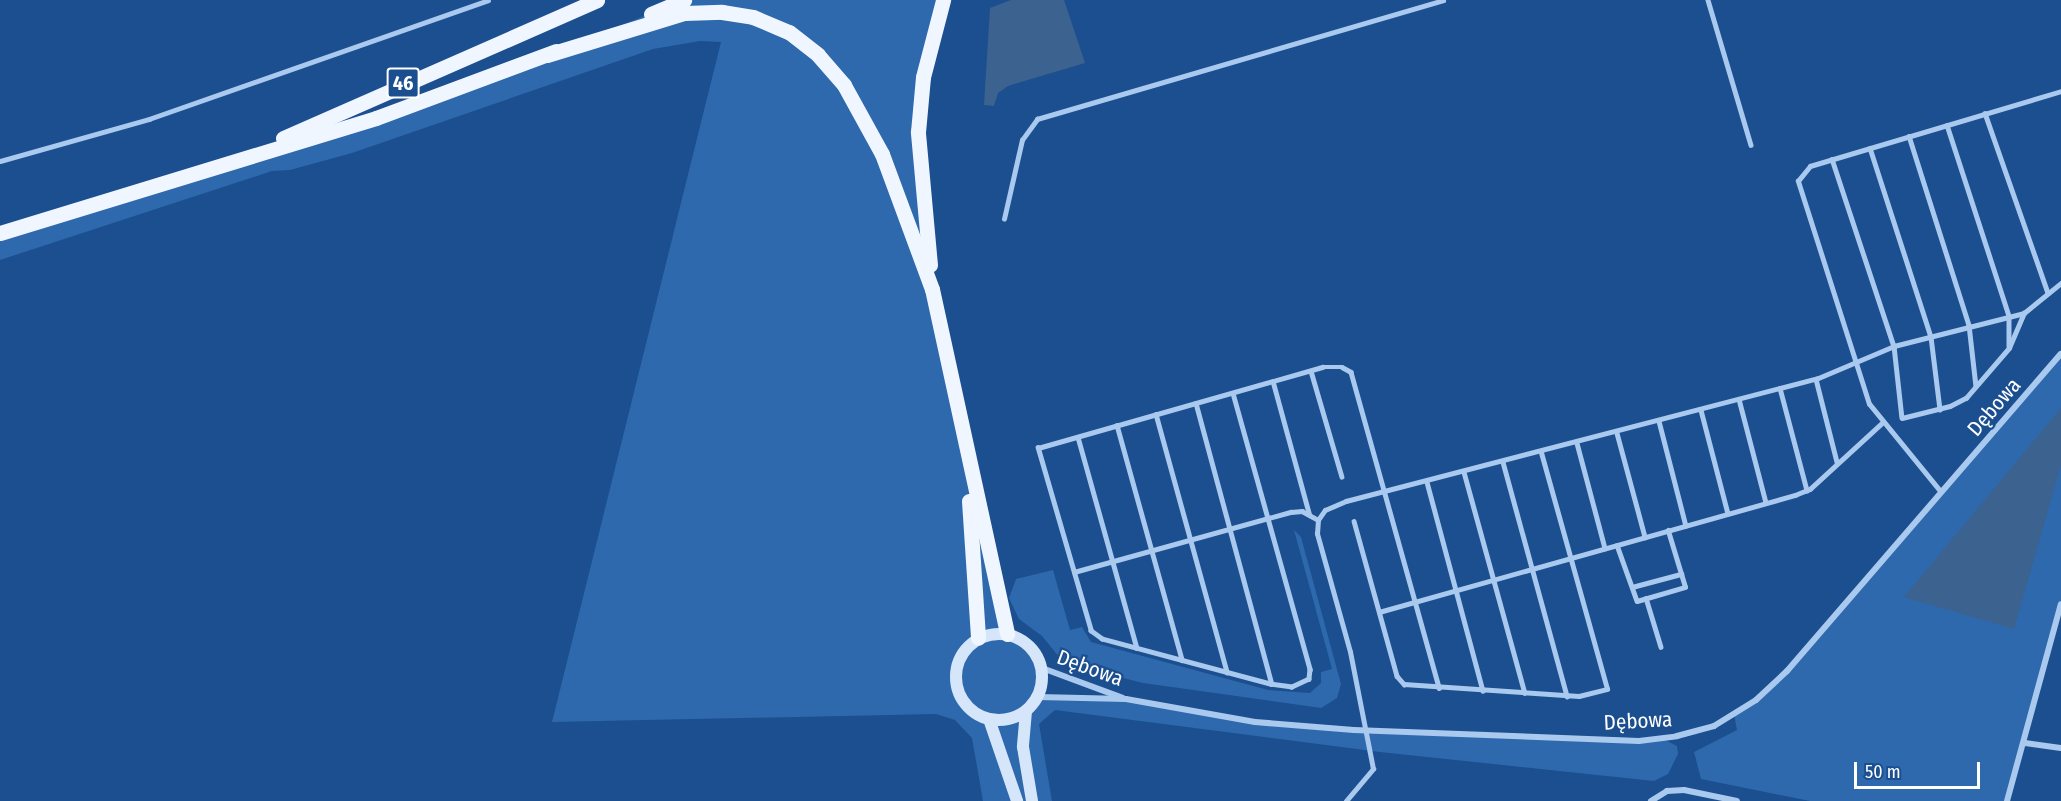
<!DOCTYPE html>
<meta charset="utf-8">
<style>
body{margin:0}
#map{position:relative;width:2061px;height:801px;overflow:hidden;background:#1b4f8f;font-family:"Fira Sans Condensed",sans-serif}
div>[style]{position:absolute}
.green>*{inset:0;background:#2e69ad}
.water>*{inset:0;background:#3c6290}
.lane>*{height:4.5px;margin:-2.25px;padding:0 2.25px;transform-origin:2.25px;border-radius:2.25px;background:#a9c9ee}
.street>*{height:6px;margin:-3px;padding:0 3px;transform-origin:3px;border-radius:3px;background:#a9c9ee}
.secondary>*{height:12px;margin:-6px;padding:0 6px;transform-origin:6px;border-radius:6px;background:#d6e6fa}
.secondary>.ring{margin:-6px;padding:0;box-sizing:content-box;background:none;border:12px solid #d6e6fa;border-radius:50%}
.primary>*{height:15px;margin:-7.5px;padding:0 7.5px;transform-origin:7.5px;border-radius:7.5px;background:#f0f6ff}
span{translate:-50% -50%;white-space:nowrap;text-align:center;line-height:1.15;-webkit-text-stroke:4.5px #1b4f8f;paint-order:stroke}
.shield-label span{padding:2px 4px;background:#1b4f8f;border:2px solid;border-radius:4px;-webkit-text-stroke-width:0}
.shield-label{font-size:20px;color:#fff;font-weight:700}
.street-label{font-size:21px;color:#fff}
.scale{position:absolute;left:1854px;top:762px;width:126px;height:27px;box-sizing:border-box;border:3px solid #fff;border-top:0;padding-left:8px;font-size:18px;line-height:21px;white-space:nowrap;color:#fff;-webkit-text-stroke:4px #1b4f8f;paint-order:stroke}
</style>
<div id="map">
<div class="green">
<i style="clip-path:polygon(684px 0,943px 0,923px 77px,932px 289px,1007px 634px,1019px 638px,1038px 656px,1042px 683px,1038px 697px,1126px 699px,1287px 726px,1663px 739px,1677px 746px,1678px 754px,1668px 774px,1654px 781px,1380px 752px,1055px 710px,1039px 724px,1052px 801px,983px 801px,972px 738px,955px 720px,936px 714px,552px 722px,721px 42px,700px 41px,653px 49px,352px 153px,290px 170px,272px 171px,0 260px,0 233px,547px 55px)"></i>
<i style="clip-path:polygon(2061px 354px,2061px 604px,2007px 801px,1810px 801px,1701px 779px,1694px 752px,1737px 730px,1734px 714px,1772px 686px)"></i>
<i style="clip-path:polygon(1294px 530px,1301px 537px,1341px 684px,1337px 698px,1321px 708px,1143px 683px,1064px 663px,1042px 636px,1019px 619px,1009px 598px,1016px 579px,1053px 570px,1070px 630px,1082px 627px,1091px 642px,1268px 690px,1310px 693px,1321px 683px,1321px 672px,1332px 669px)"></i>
</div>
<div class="water">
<i style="clip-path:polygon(1011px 0,1064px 0,1085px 63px,1008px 86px,998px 93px,994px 106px,984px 105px,990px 8px)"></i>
<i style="clip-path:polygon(2061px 408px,2061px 465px,2014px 629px,1904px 597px)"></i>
</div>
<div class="lane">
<i style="left:1708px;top:0;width:151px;rotate:73.5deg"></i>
<i style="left:1985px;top:113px;width:191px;rotate:70.7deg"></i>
<i style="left:1947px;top:125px;width:201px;rotate:72deg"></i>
<i style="left:2009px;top:316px;width:30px;rotate:90deg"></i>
<i style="left:1909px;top:136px;width:198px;rotate:72.4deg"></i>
<i style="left:1969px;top:325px;width:61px;rotate:83.5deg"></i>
<i style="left:1870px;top:148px;width:199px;rotate:72.1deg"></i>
<i style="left:1931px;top:337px;width:73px;rotate:82.9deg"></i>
<i style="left:1832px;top:159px;width:197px;rotate:71.7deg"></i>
<i style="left:1894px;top:346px;width:134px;rotate:-14.2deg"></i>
<i style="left:0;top:161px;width:155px;rotate:-15.7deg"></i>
<i style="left:149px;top:119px;width:359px;rotate:-19.3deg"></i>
<i style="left:1004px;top:219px;width:81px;rotate:-77.2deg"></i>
<i style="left:1022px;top:140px;width:26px;rotate:-54deg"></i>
<i style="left:1037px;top:119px;width:423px;rotate:-16.3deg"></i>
<i style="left:1311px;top:371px;width:110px;rotate:73.7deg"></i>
<i style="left:1816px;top:379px;width:86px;rotate:75.8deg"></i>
<i style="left:1273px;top:381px;width:137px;rotate:74.7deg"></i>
<i style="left:1780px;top:388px;width:106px;rotate:75.2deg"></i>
<i style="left:1233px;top:393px;width:287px;rotate:74.4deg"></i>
<i style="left:1310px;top:669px;width:10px;rotate:96deg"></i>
<i style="left:1309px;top:679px;width:19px;rotate:155deg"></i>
<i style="left:1292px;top:687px;width:22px;rotate:-172deg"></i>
<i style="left:1270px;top:684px;width:174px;rotate:-165deg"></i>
<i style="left:1102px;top:639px;width:14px;rotate:-144deg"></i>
<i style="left:1091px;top:631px;width:191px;rotate:-106.2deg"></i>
<i style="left:1038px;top:448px;width:296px;rotate:-15.9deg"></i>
<i style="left:1323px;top:367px;width:19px"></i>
<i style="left:1342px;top:367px;width:10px;rotate:29deg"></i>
<i style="left:1351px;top:372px;width:328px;rotate:74.4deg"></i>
<i style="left:1739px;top:399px;width:107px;rotate:75.4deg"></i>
<i style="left:1196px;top:403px;width:291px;rotate:74.9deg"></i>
<i style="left:1701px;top:410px;width:107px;rotate:75.4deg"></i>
<i style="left:1156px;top:414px;width:268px;rotate:74.6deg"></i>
<i style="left:1659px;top:421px;width:108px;rotate:75.6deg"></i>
<i style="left:1117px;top:425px;width:244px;rotate:74.5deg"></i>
<i style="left:1617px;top:433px;width:108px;rotate:74.9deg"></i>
<i style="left:1078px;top:437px;width:219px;rotate:74.4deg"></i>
<i style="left:1577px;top:443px;width:109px;rotate:75.1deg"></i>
<i style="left:1503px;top:462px;width:243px;rotate:74.7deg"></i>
<i style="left:1464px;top:472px;width:229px;rotate:74.6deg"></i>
<i style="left:1427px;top:482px;width:216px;rotate:75deg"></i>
<i style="left:1940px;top:491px;width:112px;rotate:-129.2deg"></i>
<i style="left:1869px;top:404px;width:234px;rotate:-107.7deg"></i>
<i style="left:1798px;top:181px;width:19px;rotate:-51deg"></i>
<i style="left:1810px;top:166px;width:262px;rotate:-16.6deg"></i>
<i style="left:1354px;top:521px;width:161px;rotate:74.5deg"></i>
<i style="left:1397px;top:676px;width:11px;rotate:49deg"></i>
<i style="left:1404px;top:684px;width:175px;rotate:3.9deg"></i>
<i style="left:1579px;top:696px;width:29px;rotate:-14deg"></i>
<i style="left:1607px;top:689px;width:245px;rotate:-105.6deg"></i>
<i style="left:1617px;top:545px;width:59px;rotate:70.3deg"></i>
<i style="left:1637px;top:601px;width:50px;rotate:-16.3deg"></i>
<i style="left:1685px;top:587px;width:59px;rotate:-106.9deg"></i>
<i style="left:1074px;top:572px;width:225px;rotate:-15.5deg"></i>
<i style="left:1291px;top:512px;width:11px;rotate:-5deg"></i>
<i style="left:1302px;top:511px;width:18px;rotate:29deg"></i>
<i style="left:1632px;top:587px;width:51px;rotate:-14.9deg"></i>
<i style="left:1646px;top:598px;width:51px;rotate:73deg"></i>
<i style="left:1379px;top:612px;width:432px;rotate:-15.7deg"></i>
<i style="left:1795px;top:495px;width:16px;rotate:-22deg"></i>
<i style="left:1810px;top:489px;width:99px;rotate:-42.5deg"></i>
<i style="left:1346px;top:801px;width:42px;rotate:-49.8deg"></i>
<i style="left:1373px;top:769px;width:119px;rotate:-101.1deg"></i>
<i style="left:1350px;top:652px;width:123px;rotate:-105.6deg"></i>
<i style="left:1317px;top:534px;width:14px;rotate:-86deg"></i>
<i style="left:1318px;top:520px;width:12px;rotate:-55deg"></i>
<i style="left:1325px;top:510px;width:23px;rotate:-23deg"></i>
<i style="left:1346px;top:501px;width:486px;rotate:-14.6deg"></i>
<i style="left:1816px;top:379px;width:85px;rotate:-22.9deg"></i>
<i style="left:1894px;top:346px;width:72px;rotate:83.7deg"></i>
<i style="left:1902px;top:418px;width:49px;rotate:-14deg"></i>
<i style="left:1950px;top:406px;width:18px;rotate:-27deg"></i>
<i style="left:1966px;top:398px;width:66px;rotate:-49.3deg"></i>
<i style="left:2009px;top:348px;width:38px;rotate:-67deg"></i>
<i style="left:2024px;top:313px;width:48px;rotate:-39deg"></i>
</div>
<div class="street">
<i style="left:1042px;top:668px;width:86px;rotate:20.3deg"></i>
<i style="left:1038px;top:697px;width:88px;rotate:1.3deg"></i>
<i style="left:1126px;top:699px;width:131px;rotate:10.1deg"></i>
<i style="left:1255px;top:722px;width:99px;rotate:4.6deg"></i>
<i style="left:1354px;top:730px;width:285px;rotate:2.2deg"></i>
<i style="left:1639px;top:741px;width:38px;rotate:-7deg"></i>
<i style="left:1677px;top:736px;width:38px;rotate:-15deg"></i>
<i style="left:1714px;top:726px;width:49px;rotate:-31.8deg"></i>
<i style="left:1756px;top:700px;width:42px;rotate:-43.1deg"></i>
<i style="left:1787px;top:671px;width:419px;rotate:-49.2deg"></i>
<i style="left:2025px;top:743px;width:36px;rotate:8deg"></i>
<i style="left:1651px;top:801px;width:19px;rotate:-32deg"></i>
<i style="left:1667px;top:791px;width:17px;rotate:-3deg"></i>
<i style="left:1684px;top:790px;width:54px;rotate:11.7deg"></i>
<i style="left:2007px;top:801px;width:204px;rotate:-74.7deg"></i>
</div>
<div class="secondary">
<i class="ring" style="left:956px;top:634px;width:74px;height:74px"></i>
<i style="left:1026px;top:711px;width:36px;rotate:95deg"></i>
<i style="left:1023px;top:747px;width:55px;rotate:80.5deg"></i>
<i style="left:989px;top:719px;width:87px;rotate:71.1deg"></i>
</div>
<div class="primary">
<i style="left:651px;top:14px;width:36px;rotate:-23deg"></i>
<i style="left:547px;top:55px;width:143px;rotate:-17deg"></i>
<i style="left:684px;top:13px;width:38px;rotate:-2deg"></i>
<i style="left:722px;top:12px;width:31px;rotate:9deg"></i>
<i style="left:753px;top:17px;width:39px;rotate:23deg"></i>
<i style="left:789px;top:32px;width:37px;rotate:38deg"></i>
<i style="left:818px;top:55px;width:40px;rotate:49deg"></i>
<i style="left:844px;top:85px;width:79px;rotate:61.2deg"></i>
<i style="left:882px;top:154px;width:144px;rotate:69.7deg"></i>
<i style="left:932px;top:289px;width:353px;rotate:77.7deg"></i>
<i style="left:283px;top:138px;width:343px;rotate:-23.7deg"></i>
<i style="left:0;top:233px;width:393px;rotate:-17deg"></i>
<i style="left:376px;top:118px;width:192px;rotate:-20.4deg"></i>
<i style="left:930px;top:265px;width:134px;rotate:-95.2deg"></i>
<i style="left:918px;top:132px;width:55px;rotate:-84.8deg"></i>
<i style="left:923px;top:77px;width:80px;rotate:-75.4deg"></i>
<i style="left:969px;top:501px;width:137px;rotate:86.2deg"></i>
</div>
<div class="shield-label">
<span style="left:403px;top:83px">46</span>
</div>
<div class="street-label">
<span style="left:1994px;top:407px;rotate:-49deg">Dębowa</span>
<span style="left:1090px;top:668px;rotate:20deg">Dębowa</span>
<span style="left:1638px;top:721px;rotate:-3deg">Dębowa</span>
</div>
<div class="scale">50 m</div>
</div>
